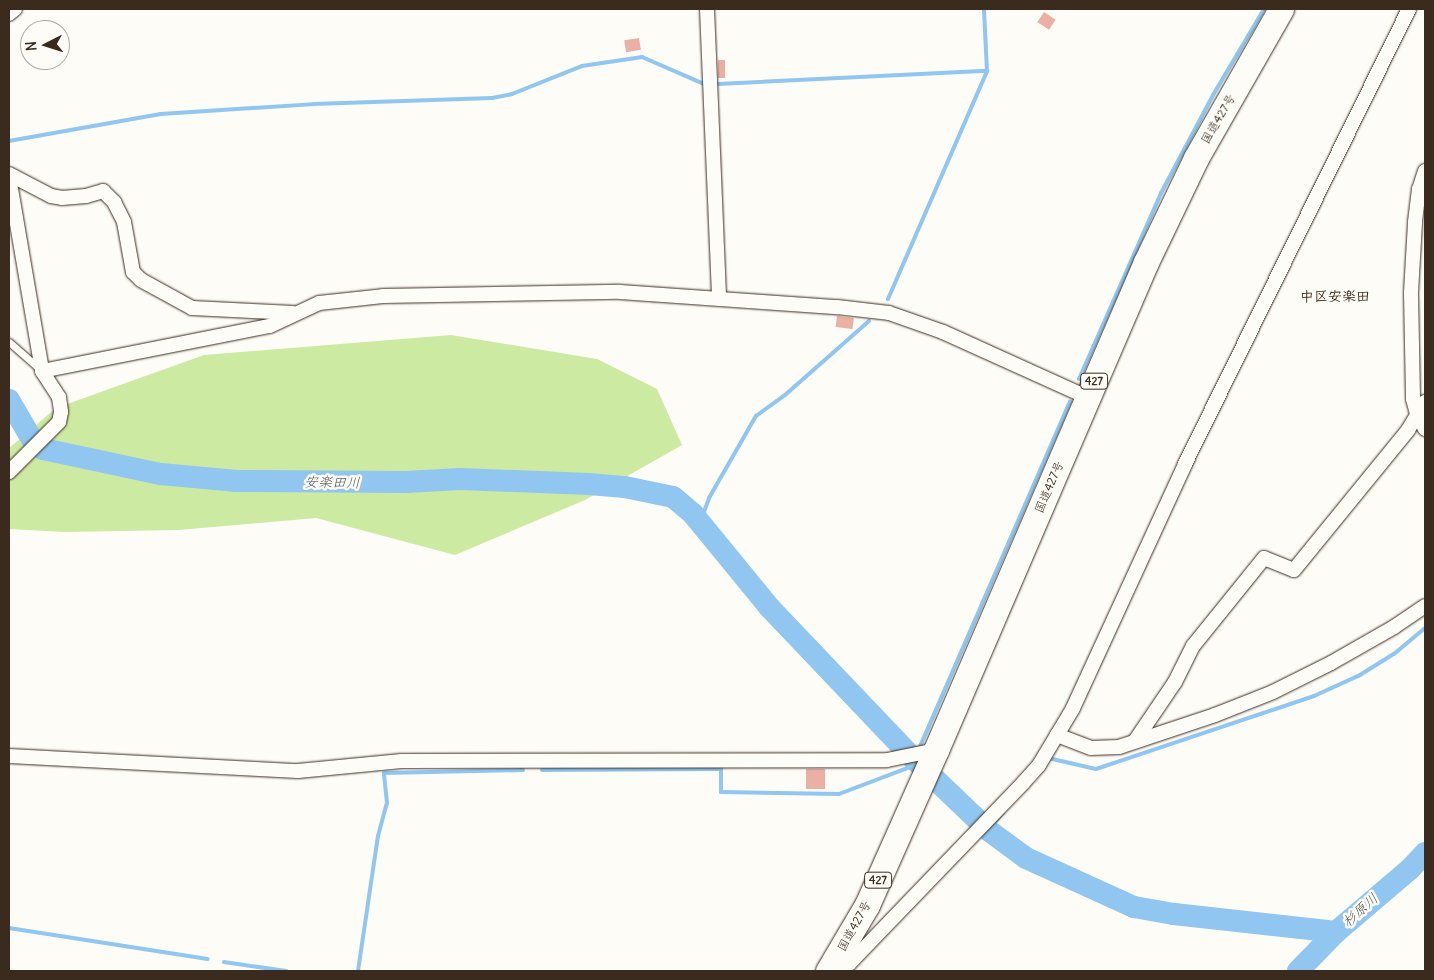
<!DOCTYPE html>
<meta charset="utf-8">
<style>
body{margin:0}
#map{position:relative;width:1434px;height:980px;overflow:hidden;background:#fdfcf7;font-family:Delius,"Klee One",sans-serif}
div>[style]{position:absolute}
.green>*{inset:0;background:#cdeaa2}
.stream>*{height:4px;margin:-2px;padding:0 2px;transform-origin:2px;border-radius:2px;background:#90c6ef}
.river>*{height:22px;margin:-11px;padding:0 11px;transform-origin:11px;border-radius:11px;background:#90c6ef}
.building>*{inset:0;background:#e9b0a3;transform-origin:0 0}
.roads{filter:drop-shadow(0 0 1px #3b2a1e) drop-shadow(0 0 1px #3b2a1e)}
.lane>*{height:7px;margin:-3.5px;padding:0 3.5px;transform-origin:3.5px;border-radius:3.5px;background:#fdfcf7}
.street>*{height:14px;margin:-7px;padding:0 7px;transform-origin:7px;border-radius:7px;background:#fdfcf7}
.highway>*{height:25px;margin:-12.5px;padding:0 12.5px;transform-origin:12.5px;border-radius:12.5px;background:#fdfcf7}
span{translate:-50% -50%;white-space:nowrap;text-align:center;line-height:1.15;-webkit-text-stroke:5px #fdfcf7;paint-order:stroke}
.shield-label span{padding:1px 4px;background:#fdfcf7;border:1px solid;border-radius:4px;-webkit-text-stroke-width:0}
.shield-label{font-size:11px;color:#3b2a1e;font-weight:700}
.street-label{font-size:12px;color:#3b2a1e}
.neighbourhood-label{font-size:14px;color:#3b2a1e;font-weight:700}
.water-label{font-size:14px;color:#54595d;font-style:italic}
.frame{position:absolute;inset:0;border:10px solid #3b2a1e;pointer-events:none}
.north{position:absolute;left:20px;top:20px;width:50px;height:50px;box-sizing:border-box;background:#fdfcf7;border:1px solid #afa8a0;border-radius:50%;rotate:265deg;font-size:14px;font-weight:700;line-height:20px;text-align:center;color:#3b2a1e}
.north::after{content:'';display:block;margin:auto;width:18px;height:22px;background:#3b2a1e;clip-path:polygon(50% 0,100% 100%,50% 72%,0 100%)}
</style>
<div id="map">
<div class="green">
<i style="clip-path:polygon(451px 335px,597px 359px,657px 389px,682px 445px,585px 500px,455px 555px,316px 518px,179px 530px,65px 532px,9px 529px,9px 448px,56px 408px,204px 355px)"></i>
</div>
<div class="stream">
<i style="left:718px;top:84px;width:269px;rotate:-2.8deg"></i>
<i style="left:9px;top:141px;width:154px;rotate:-10.1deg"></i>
<i style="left:161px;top:114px;width:153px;rotate:-3.7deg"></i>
<i style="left:314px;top:104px;width:178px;rotate:-1.9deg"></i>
<i style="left:492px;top:98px;width:20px;rotate:-11deg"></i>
<i style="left:512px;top:94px;width:75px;rotate:-21.8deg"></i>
<i style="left:582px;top:66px;width:61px;rotate:-8.5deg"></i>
<i style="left:642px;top:57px;width:68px;rotate:23.5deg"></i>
<i style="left:888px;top:299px;width:249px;rotate:-66.5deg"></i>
<i style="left:987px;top:71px;width:62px;rotate:-92.8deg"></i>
<i style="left:1079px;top:379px;width:203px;rotate:-66.2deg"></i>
<i style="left:1161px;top:193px;width:111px;rotate:-62deg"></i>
<i style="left:1213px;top:95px;width:100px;rotate:-59.3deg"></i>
<i style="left:700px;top:523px;width:27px;rotate:-70deg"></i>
<i style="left:709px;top:498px;width:95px;rotate:-60.2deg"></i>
<i style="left:756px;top:416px;width:36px;rotate:-36deg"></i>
<i style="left:785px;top:395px;width:112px;rotate:-41.4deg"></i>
<i style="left:918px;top:751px;width:381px;rotate:-66.5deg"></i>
<i style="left:1048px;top:758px;width:49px;rotate:12.9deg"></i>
<i style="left:1096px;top:769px;width:230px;rotate:-18.5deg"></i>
<i style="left:1314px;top:696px;width:51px;rotate:-24.5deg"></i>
<i style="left:1360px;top:675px;width:40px;rotate:-32deg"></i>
<i style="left:1394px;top:654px;width:40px;rotate:-40deg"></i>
<i style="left:542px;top:770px;width:179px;rotate:-0.3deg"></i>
<i style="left:721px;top:769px;width:23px;rotate:90deg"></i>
<i style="left:721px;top:792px;width:118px;rotate:1deg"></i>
<i style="left:839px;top:794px;width:85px;rotate:-20.8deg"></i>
<i style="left:988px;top:830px;width:23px;rotate:-49deg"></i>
<i style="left:9px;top:928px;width:201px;rotate:8.9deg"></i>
<i style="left:224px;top:962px;width:63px;rotate:8.3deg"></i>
<i style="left:358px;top:971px;width:136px;rotate:-81.6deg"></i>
<i style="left:378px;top:836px;width:34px;rotate:-75deg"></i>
<i style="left:387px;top:803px;width:30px;rotate:-96deg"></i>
<i style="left:384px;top:773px;width:139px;rotate:-1.2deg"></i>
</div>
<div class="river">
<i style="left:9px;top:400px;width:48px;rotate:59.7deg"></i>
<i style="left:33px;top:441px;width:13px;rotate:39deg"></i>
<i style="left:43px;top:449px;width:121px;rotate:12deg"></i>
<i style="left:161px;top:474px;width:76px;rotate:5.3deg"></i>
<i style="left:237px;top:481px;width:169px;rotate:0.3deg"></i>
<i style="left:406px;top:482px;width:54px;rotate:-3.2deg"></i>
<i style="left:460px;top:479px;width:129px;rotate:2.2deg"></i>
<i style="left:589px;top:484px;width:36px;rotate:5deg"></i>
<i style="left:625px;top:487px;width:49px;rotate:11.8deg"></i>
<i style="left:673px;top:497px;width:26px;rotate:40deg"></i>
<i style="left:693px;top:514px;width:120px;rotate:50.7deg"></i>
<i style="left:769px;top:607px;width:210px;rotate:46.4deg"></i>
<i style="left:914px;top:759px;width:103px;rotate:43.8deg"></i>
<i style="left:988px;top:830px;width:47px;rotate:36.4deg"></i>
<i style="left:1026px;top:858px;width:119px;rotate:24.4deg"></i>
<i style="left:1134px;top:907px;width:41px;rotate:9.9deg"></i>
<i style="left:1174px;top:914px;width:163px;rotate:6.3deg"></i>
<i style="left:1298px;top:971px;width:54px;rotate:-45.7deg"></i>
<i style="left:1336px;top:932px;width:97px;rotate:-40.4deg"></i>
<i style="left:1410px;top:869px;width:22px;rotate:-47deg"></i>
</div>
<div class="building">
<i style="left:1044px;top:12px;width:14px;height:12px;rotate:34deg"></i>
<i style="left:639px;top:38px;width:12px;height:15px;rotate:81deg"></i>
<i style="left:718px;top:60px;width:7px;height:18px"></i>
<i style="left:837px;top:316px;width:17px;height:11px;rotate:7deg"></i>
<i style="left:806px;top:769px;width:19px;height:20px"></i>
</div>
<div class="roads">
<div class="lane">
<i style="left:9px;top:342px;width:43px;rotate:41.2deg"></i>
</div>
<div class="street">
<i style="left:707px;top:9px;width:290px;rotate:87.6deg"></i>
<i style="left:9px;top:14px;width:8px;rotate:-40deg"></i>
<i style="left:1425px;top:171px;width:19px;rotate:108deg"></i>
<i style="left:1419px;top:189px;width:34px;rotate:97deg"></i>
<i style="left:1415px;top:223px;width:70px;rotate:93.3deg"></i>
<i style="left:1411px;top:293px;width:106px;rotate:88.9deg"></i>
<i style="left:1413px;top:399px;width:16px;rotate:75deg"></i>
<i style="left:1417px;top:414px;width:17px;rotate:62deg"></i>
<i style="left:9px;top:174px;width:47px;rotate:27.6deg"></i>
<i style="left:51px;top:196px;width:11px;rotate:10deg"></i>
<i style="left:62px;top:198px;width:24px;rotate:-5deg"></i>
<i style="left:86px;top:196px;width:18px;rotate:-16deg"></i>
<i style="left:103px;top:191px;width:16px;rotate:45deg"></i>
<i style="left:114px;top:202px;width:22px;rotate:63deg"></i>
<i style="left:124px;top:222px;width:51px;rotate:79.8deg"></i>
<i style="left:133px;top:272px;width:11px;rotate:45deg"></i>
<i style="left:141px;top:280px;width:58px;rotate:28.8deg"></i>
<i style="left:192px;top:308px;width:101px;rotate:2.8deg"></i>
<i style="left:9px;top:177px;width:197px;rotate:80.3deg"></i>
<i style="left:42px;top:371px;width:31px;rotate:57deg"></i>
<i style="left:59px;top:397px;width:15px;rotate:82deg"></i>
<i style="left:61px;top:412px;width:10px;rotate:101deg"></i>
<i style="left:59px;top:422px;width:71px;rotate:135deg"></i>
<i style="left:42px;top:371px;width:232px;rotate:-11.2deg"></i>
<i style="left:270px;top:326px;width:54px;rotate:-25.1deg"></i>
<i style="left:319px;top:303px;width:64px;rotate:-6.2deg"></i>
<i style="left:383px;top:296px;width:237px;rotate:-1deg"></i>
<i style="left:620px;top:292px;width:218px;rotate:4deg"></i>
<i style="left:837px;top:307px;width:52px;rotate:6.6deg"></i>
<i style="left:889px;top:313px;width:57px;rotate:19.4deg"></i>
<i style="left:943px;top:332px;width:158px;rotate:24.3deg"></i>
<i style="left:1057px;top:735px;width:36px;rotate:21deg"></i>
<i style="left:1091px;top:748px;width:28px;rotate:-2deg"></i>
<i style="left:1119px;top:747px;width:101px;rotate:-18.4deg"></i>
<i style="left:1215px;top:715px;width:62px;rotate:-21.6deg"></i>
<i style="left:1273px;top:692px;width:65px;rotate:-26.6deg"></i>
<i style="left:1331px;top:663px;width:73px;rotate:-29.7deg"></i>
<i style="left:1394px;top:627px;width:37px;rotate:-34deg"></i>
<i style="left:1135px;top:741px;width:71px;rotate:-55.9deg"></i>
<i style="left:1175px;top:682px;width:40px;rotate:-63.4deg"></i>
<i style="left:1193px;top:646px;width:113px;rotate:-51.1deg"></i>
<i style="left:1264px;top:558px;width:32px;rotate:22deg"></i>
<i style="left:1294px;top:570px;width:181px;rotate:-50.8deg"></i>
<i style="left:1408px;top:430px;width:33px;rotate:-59deg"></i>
<i style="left:9px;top:756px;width:289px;rotate:3deg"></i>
<i style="left:298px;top:771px;width:104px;rotate:-5.5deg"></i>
<i style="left:402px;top:761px;width:485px;rotate:-0.1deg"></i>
<i style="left:887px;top:760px;width:50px;rotate:-11.5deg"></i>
<i style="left:830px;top:969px;width:20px;rotate:-15deg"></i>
<i style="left:849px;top:964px;width:251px;rotate:-46.1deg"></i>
<i style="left:1023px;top:783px;width:24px;rotate:-48deg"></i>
<i style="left:1039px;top:765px;width:35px;rotate:-59deg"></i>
<i style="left:1057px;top:735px;width:31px;rotate:-59deg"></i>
<i style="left:1073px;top:708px;width:268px;rotate:-65.3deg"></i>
<i style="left:1185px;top:464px;width:507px;rotate:-63.79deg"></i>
</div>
<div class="highway">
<i style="left:828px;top:971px;width:77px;rotate:-59.4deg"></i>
<i style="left:867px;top:905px;width:170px;rotate:-66deg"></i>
<i style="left:936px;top:750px;width:531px;rotate:-66.72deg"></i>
<i style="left:1146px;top:262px;width:115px;rotate:-64.3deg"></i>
<i style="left:1196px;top:158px;width:172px;rotate:-60.3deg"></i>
</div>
</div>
<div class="shield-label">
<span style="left:1094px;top:381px">427</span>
<span style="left:878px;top:880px">427</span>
</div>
<div class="street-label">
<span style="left:1218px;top:119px;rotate:-60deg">国道427号</span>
<span style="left:1049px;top:487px;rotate:-67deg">国道427号</span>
<span style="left:854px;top:926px;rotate:-61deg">国道427号</span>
</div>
<div class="neighbourhood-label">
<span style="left:1335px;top:296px">中区安楽田</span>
</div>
<div class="water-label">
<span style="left:332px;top:482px;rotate:1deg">安楽田川</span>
<span style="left:1360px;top:910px;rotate:-42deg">杉原川</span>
</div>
<div class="frame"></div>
<div class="north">N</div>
</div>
